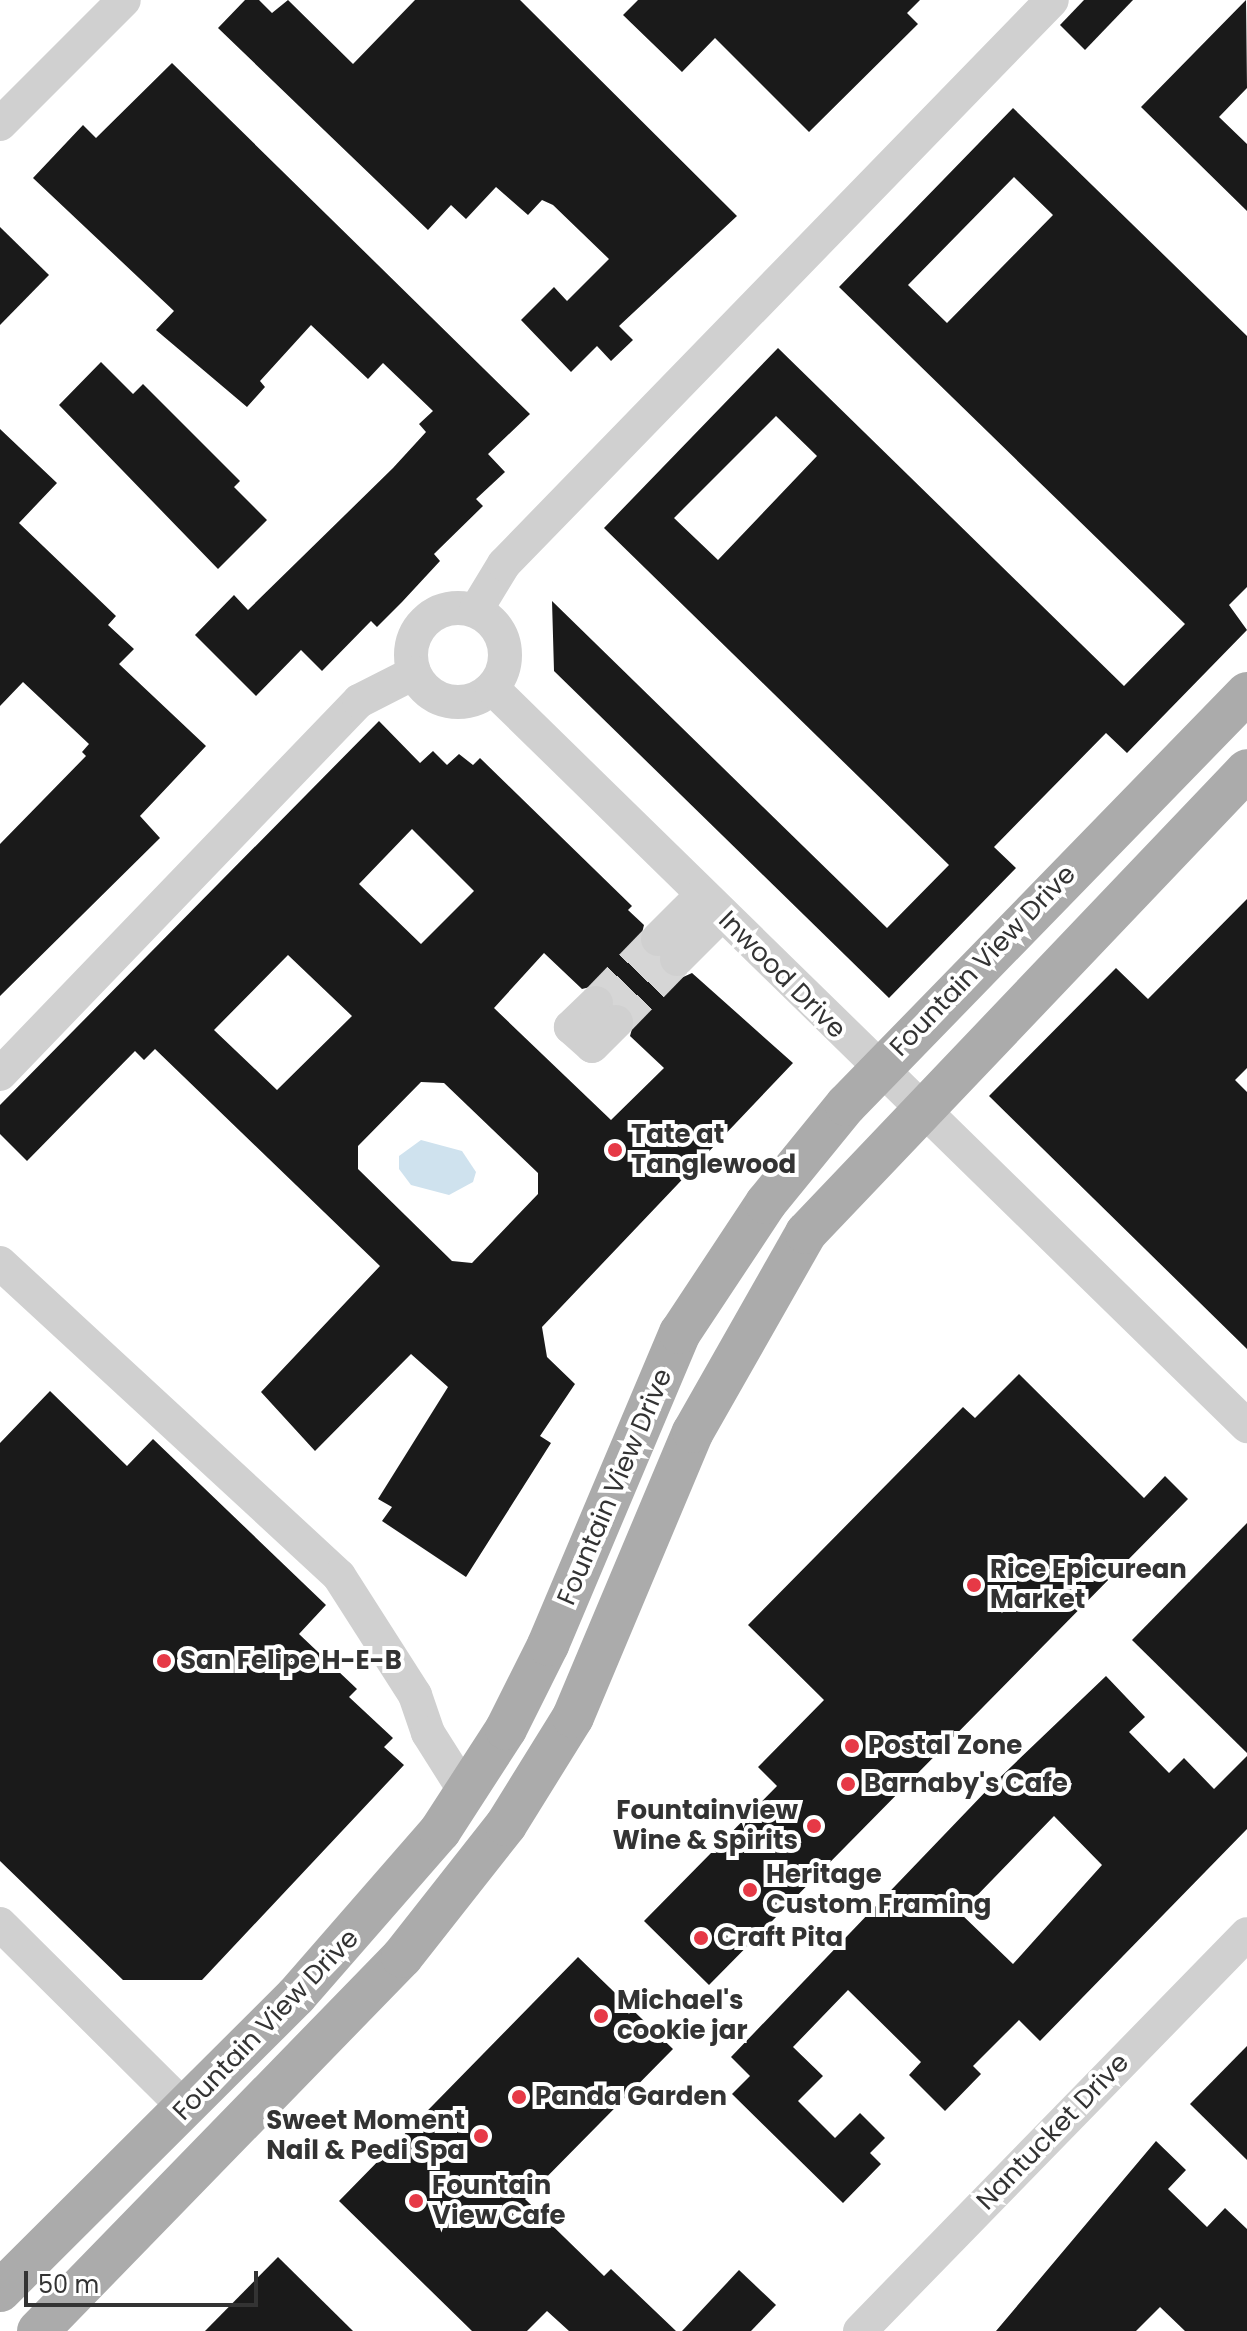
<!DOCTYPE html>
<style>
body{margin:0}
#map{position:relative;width:1247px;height:2331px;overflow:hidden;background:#fff;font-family:Poppins,sans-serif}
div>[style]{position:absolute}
.water>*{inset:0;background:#cfe2ee}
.building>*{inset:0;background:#1a1a1a}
.minor-tunnel>*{height:34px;margin-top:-17px;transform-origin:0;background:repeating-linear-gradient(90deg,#d6d6d6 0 34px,transparent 0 51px)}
.minor>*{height:34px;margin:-17px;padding:0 17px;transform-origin:17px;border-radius:17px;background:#d0d0d0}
.minor>.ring{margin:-17px;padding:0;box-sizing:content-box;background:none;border:34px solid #d0d0d0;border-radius:50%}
.major>*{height:42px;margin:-21px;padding:0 21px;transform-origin:21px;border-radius:21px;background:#ababab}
.dots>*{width:22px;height:22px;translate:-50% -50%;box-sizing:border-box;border:4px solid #fff;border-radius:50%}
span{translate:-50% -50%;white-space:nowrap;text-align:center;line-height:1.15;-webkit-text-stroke:8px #fff;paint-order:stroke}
.street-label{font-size:26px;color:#333}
.poi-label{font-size:26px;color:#333;font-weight:700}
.left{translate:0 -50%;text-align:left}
.right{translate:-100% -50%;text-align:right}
.scale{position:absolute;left:24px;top:2271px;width:234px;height:36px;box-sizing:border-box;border:4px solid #333;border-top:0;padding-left:10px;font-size:24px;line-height:28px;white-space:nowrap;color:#333;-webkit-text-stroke:6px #fff;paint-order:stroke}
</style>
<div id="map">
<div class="water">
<i style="clip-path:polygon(421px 1140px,462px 1151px,476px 1172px,473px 1182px,449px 1195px,411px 1185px,399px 1169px,399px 1156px)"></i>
</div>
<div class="building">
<i style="clip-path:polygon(245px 0,259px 0,272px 13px,288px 0,353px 64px,415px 0,520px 0,737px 216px,619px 326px,633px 340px,611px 361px,597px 346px,571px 372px,521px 320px,554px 287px,567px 301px,609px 259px,553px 205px,542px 200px,528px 215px,496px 187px,466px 219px,451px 205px,428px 230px,218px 28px)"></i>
<i style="clip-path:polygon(638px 0,920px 0,907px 13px,918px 24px,809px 132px,715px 38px,682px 72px,623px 15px)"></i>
<i style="clip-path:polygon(1084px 0,1133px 0,1085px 50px,1060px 25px)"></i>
<i style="clip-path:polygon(1246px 0,1247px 88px,1219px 117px,1247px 144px,1247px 211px,1141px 107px)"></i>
<i style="clip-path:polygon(172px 63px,530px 414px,488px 454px,505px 472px,476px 499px,483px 506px,434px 554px,440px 561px,402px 602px,377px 627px,371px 621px,322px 671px,301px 650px,256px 696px,195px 635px,234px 595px,248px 610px,393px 468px,426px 432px,419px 424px,433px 411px,383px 363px,368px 379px,311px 325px,260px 381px,265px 387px,247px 407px,156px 330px,174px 311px,33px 178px,83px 125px,96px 138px)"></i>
<i style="clip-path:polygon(evenodd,1013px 108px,1247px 336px,1247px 587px,1229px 605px,1247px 630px,1127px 753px,1106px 733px,994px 847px,1016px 868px,889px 998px,554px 671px,552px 601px,887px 928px,949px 865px,604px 528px,778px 348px,1124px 686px,1185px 624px,839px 287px,1013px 108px,1014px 177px,1053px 215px,947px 323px,908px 285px,1014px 177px,1013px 108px,776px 416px,817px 456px,718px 560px,674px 518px,776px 416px)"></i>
<i style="clip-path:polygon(0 227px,49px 275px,0 325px)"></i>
<i style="clip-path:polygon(101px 362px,133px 394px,143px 384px,240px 481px,234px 487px,267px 520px,218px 569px,59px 405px)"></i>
<i style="clip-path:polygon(0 429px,57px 483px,19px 523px,116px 616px,108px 625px,134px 649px,119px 664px,206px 746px,140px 816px,160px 838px,0 996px,0 844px,86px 756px,82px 752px,89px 744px,23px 682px,0 706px)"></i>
<i style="clip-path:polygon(evenodd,379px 721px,420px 763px,433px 751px,447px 765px,459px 754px,473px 765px,480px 758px,632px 906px,628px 910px,644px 925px,639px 945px,658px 958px,663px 974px,681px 978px,692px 973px,793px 1063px,542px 1327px,547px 1357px,575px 1384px,540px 1436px,551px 1443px,466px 1577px,382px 1521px,392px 1507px,378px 1499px,448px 1387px,411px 1354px,315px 1451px,261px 1392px,380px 1266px,155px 1049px,144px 1060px,135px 1051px,27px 1161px,0 1134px,0 1105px,379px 721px,412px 829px,474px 891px,421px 944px,359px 884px,412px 829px,379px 721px,544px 953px,582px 989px,602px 984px,615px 1003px,630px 1007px,635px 1018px,630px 1036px,664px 1068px,611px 1120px,494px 1008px,544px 953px,379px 721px,288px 955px,352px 1016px,277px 1090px,214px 1030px,288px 955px,379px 721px,421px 1082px,444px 1083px,538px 1173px,538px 1194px,472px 1263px,452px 1261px,358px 1169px,358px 1146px,421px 1082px)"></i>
<i style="clip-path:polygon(1247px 899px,1247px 1068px,1235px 1080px,1247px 1092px,1247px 1349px,989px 1096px,1116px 968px,1148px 999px)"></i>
<i style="clip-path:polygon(1019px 1374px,1144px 1498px,1165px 1476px,1188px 1499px,709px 1985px,644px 1921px,777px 1786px,758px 1767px,824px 1700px,748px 1625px,963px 1407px,975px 1418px)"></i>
<i style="clip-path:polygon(50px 1391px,127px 1466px,153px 1439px,326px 1605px,299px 1634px,357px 1689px,349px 1697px,393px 1738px,384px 1747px,404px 1765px,202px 1980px,123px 1980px,0 1861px,0 1443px)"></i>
<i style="clip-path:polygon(1247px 1523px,1247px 1753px,1132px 1640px)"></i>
<i style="clip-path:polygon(evenodd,1106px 1676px,1145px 1717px,1129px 1732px,1169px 1773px,1184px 1758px,1214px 1789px,1247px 1756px,1247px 1829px,1040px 2041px,1019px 2020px,973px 2066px,981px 2074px,945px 2111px,909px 2075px,921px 2062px,848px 1990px,793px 2047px,823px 2076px,798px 2101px,835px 2138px,860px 2113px,885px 2138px,870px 2153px,881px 2164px,843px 2203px,732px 2094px,750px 2076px,731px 2057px,990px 1787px,1106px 1676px,1054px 1816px,1102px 1865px,1013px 1964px,960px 1913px,1054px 1816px)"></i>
<i style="clip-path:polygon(578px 1957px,673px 2049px,525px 2199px,604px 2276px,611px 2269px,676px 2331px,569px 2331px,547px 2311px,527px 2331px,472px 2331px,339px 2201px)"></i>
<i style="clip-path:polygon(1247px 2046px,1247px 2160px,1190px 2104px)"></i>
<i style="clip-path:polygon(1156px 2141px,1186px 2170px,1168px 2189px,1207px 2227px,1225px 2208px,1247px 2229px,1247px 2331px,1185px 2331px,1160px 2307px,1136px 2331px,996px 2331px)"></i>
<i style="clip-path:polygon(278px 2257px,353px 2331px,205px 2331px)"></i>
<i style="clip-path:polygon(739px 2270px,776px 2305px,751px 2331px,682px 2331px)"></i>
</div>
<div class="minor-tunnel">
<i style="left:596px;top:1003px;width:89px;rotate:-45.9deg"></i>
<i style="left:616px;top:1022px;width:88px;rotate:-45.9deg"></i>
</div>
<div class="minor">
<i style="left:0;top:124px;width:175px;rotate:-45deg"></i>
<i class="ring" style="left:411px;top:608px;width:60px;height:60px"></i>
<i style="left:476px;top:610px;width:54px;rotate:-58.7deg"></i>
<i style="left:504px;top:564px;width:786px;rotate:-45.82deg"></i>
<i style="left:492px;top:688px;width:1056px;rotate:44.35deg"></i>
<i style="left:658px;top:939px;width:62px;rotate:-45deg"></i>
<i style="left:677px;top:959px;width:64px;rotate:-45deg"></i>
<i style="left:596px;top:1003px;width:35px;rotate:136deg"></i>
<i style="left:571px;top:1027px;width:28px;rotate:42deg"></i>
<i style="left:592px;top:1046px;width:34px;rotate:-45deg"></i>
<i style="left:0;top:1074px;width:518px;rotate:-46.1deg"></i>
<i style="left:359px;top:701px;width:62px;rotate:-27deg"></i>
<i style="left:0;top:1263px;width:461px;rotate:42.7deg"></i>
<i style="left:339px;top:1576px;width:141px;rotate:57.4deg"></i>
<i style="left:415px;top:1695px;width:40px;rotate:71.1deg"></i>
<i style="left:428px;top:1733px;width:67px;rotate:57.7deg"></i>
<i style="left:0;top:1924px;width:262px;rotate:44.8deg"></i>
<i style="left:860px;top:2331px;width:554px;rotate:-45.73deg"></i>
</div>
<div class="major">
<i style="left:0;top:2291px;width:418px;rotate:-44.9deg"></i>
<i style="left:296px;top:1996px;width:219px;rotate:-48.9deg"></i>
<i style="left:440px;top:1831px;width:121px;rotate:-57.1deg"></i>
<i style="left:506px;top:1729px;width:94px;rotate:-63.4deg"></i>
<i style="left:548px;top:1645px;width:339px;rotate:-67.1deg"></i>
<i style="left:680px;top:1333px;width:156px;rotate:-56.5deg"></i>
<i style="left:766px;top:1203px;width:127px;rotate:-50.8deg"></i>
<i style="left:846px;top:1105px;width:575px;rotate:-45.78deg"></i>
<i style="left:38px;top:2331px;width:522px;rotate:-45.78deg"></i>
<i style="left:402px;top:1957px;width:168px;rotate:-51.8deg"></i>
<i style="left:506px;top:1825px;width:127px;rotate:-58.2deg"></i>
<i style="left:573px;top:1717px;width:309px;rotate:-67.2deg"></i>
<i style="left:693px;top:1432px;width:229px;rotate:-60.4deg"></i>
<i style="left:806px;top:1233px;width:639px;rotate:-46.39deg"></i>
</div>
<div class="dots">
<i style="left:615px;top:1150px;background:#e63946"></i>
<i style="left:974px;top:1585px;background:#e63946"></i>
<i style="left:164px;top:1661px;background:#e63946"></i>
<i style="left:852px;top:1746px;background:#e63946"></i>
<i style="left:848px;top:1784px;background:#e63946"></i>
<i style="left:814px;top:1826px;background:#e63946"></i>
<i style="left:750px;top:1890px;background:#e63946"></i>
<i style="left:701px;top:1938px;background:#e63946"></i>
<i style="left:601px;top:2016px;background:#e63946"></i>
<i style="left:519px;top:2097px;background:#e63946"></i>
<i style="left:481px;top:2136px;background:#e63946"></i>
<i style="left:416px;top:2201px;background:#e63946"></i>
</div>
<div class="street-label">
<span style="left:983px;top:961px;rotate:-46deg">Fountain View Drive</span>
<span style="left:782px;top:975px;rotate:45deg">Inwood Drive</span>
<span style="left:615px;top:1487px;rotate:-67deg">Fountain View Drive</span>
<span style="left:266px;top:2025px;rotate:-46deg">Fountain View Drive</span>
<span style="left:1053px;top:2132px;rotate:-46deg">Nantucket Drive</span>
</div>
<div class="poi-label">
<span class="left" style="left:631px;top:1150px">Tate at<br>Tanglewood</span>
<span class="left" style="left:990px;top:1585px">Rice Epicurean<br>Market</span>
<span class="left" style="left:180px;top:1661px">San Felipe H-E-B</span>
<span class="left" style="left:868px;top:1746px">Postal Zone</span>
<span class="left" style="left:864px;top:1784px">Barnaby's Cafe</span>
<span class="right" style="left:798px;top:1826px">Fountainview<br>Wine &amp; Spirits</span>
<span class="left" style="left:766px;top:1890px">Heritage<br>Custom Framing</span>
<span class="left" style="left:717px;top:1938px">Craft Pita</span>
<span class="left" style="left:617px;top:2016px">Michael's<br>cookie jar</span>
<span class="left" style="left:535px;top:2097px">Panda Garden</span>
<span class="right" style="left:465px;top:2136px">Sweet Moment<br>Nail &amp; Pedi Spa</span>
<span class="left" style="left:432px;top:2201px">Fountain<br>View Cafe</span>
</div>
<div class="scale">50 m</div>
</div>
